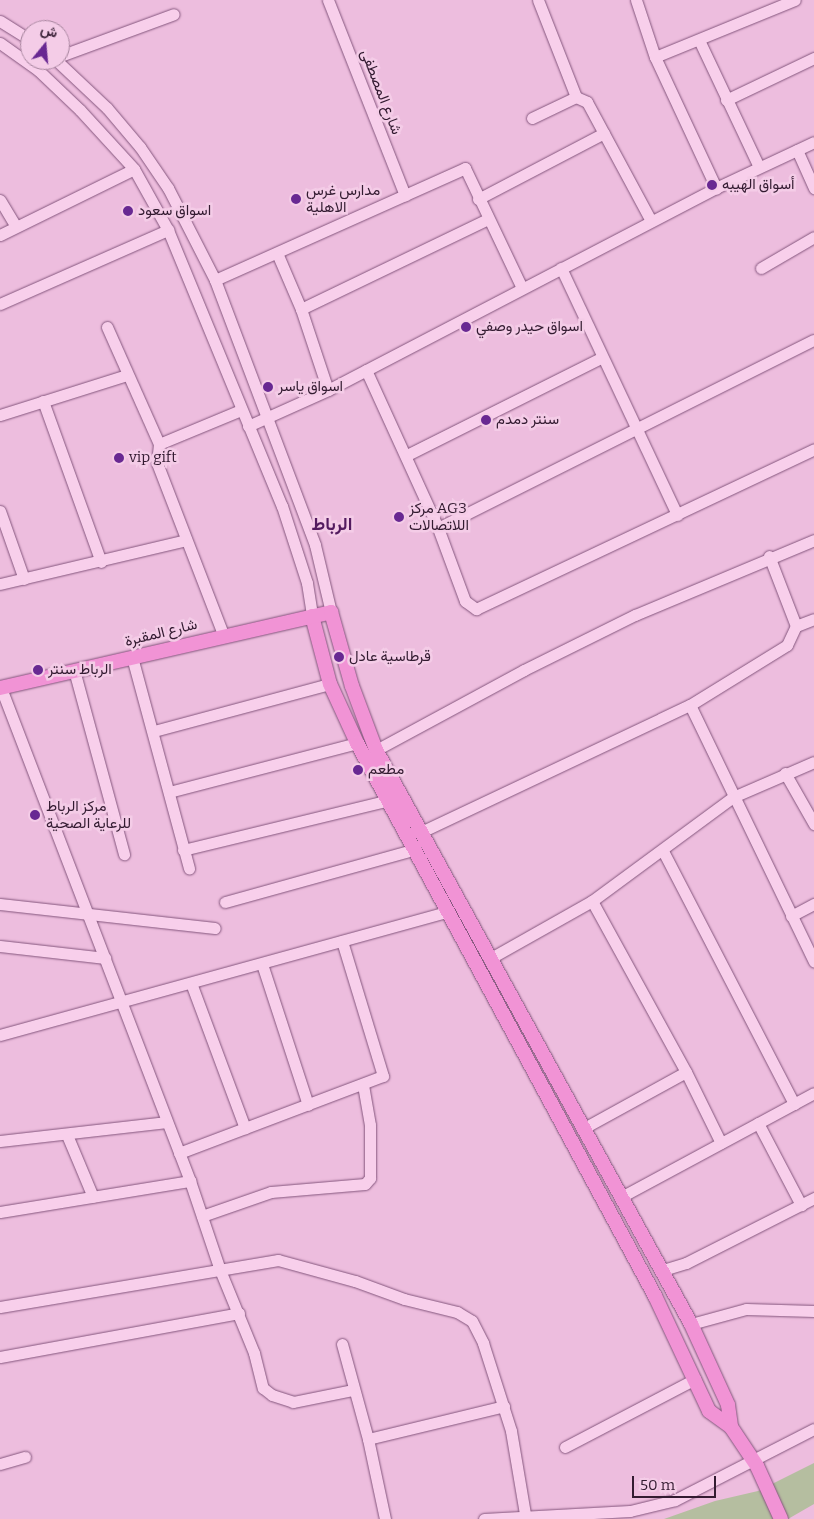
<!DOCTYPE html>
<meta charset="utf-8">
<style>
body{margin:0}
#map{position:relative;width:814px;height:1519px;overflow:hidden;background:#edbdde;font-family:Bitter,Vazirmatn,serif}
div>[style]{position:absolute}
.water>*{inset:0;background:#b5bea0}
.roads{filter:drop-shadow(0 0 1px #84567d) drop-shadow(0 0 1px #84567d)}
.minor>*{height:11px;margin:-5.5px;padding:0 5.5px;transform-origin:5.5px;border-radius:5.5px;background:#f8cfeb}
.major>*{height:14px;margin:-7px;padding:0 7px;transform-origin:7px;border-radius:7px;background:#f193d5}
.dots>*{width:14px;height:14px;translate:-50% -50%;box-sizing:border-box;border:2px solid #f4cce7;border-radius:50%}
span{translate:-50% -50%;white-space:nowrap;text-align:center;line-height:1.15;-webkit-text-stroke:5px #f4cce7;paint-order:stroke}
.street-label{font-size:15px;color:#331b31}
.poi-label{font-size:15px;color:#331b31}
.left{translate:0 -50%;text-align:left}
.quarter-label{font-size:18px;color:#531b5f;font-weight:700}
.north{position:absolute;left:20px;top:20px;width:50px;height:50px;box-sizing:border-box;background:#f4cce7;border:1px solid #a7859e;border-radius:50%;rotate:17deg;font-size:14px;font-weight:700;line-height:20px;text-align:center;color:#331b31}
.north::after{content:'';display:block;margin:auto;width:18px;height:22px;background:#682892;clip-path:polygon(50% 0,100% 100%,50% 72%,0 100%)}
.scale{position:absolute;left:632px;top:1476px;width:84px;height:22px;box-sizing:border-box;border:2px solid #331b31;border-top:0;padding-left:6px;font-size:15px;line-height:18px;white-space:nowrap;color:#331b31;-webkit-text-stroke:4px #f4cce7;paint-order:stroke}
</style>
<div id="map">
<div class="water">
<i style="clip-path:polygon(814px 1463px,814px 1504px,788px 1519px,664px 1519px,715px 1501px,758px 1491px)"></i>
</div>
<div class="roads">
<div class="minor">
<i style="left:328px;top:0;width:210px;rotate:68.5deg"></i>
<i style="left:538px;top:0;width:104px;rotate:68.6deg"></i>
<i style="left:636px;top:0;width:60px;rotate:71.6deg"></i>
<i style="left:655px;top:57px;width:145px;rotate:65deg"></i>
<i style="left:0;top:21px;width:36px;rotate:32deg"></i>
<i style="left:699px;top:40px;width:140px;rotate:64.7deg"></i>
<i style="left:0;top:43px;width:47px;rotate:35.4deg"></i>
<i style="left:38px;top:70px;width:58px;rotate:43.6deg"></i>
<i style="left:80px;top:110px;width:80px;rotate:47.5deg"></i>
<i style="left:134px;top:169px;width:70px;rotate:60.9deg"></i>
<i style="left:168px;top:230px;width:299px;rotate:67.6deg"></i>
<i style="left:282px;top:506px;width:81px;rotate:72deg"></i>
<i style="left:307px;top:583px;width:33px;rotate:81deg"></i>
<i style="left:60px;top:56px;width:121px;rotate:-20.2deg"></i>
<i style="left:655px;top:57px;width:151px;rotate:-22.2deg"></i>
<i style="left:56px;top:60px;width:70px;rotate:43.3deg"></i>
<i style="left:107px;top:108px;width:51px;rotate:49.8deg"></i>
<i style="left:140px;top:147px;width:50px;rotate:55.7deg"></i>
<i style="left:168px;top:188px;width:103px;rotate:62.9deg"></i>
<i style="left:215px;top:280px;width:283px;rotate:69.3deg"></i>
<i style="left:315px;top:545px;width:69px;rotate:76.6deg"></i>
<i style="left:726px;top:100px;width:98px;rotate:-25.5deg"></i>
<i style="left:532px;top:118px;width:49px;rotate:-25.5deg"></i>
<i style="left:576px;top:97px;width:12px;rotate:24deg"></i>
<i style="left:587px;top:102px;width:135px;rotate:61.7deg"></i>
<i style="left:797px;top:150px;width:42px;rotate:65.9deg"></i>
<i style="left:478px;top:199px;width:142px;rotate:-27.6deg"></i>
<i style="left:0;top:200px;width:31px;rotate:59deg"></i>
<i style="left:0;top:235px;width:149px;rotate:-26.2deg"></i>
<i style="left:277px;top:253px;width:61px;rotate:66.8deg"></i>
<i style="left:301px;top:309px;width:85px;rotate:71.6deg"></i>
<i style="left:561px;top:268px;width:273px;rotate:64.8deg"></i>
<i style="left:761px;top:268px;width:61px;rotate:-30.3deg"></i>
<i style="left:215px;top:280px;width:274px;rotate:-24.1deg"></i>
<i style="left:465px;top:168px;width:133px;rotate:64.6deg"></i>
<i style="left:0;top:304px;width:184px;rotate:-23.8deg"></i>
<i style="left:301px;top:309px;width:208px;rotate:-25.7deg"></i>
<i style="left:107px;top:327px;width:128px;rotate:66deg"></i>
<i style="left:159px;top:444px;width:19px;rotate:96deg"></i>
<i style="left:157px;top:463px;width:183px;rotate:68.9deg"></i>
<i style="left:366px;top:370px;width:174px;rotate:65.5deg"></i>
<i style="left:438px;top:528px;width:78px;rotate:69.7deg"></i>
<i style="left:465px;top:601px;width:14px;rotate:36deg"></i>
<i style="left:476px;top:609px;width:374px;rotate:-25.3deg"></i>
<i style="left:43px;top:401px;width:171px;rotate:70.2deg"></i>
<i style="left:0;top:415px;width:133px;rotate:-17.5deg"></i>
<i style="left:248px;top:426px;width:88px;rotate:-24.2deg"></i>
<i style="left:328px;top:390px;width:437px;rotate:-27.5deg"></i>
<i style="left:716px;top:188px;width:108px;rotate:-25.1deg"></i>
<i style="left:159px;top:444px;width:89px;rotate:-22.5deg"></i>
<i style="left:407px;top:455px;width:217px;rotate:-26.6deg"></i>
<i style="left:0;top:511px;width:72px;rotate:70.6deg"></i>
<i style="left:438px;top:528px;width:420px;rotate:-26.6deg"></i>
<i style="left:0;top:584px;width:191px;rotate:-13.3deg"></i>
<i style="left:796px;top:626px;width:19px;rotate:-21deg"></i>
<i style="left:132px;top:657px;width:219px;rotate:74.9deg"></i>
<i style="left:74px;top:670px;width:191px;rotate:74.8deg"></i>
<i style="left:1px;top:688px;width:528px;rotate:69.02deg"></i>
<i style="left:190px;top:1181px;width:94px;rotate:71.4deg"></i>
<i style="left:220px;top:1270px;width:90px;rotate:67.7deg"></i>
<i style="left:254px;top:1353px;width:36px;rotate:76deg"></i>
<i style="left:263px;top:1388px;width:11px;rotate:38deg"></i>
<i style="left:272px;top:1395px;width:22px;rotate:18deg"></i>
<i style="left:293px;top:1402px;width:61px;rotate:-11.3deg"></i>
<i style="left:690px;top:705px;width:285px;rotate:64.2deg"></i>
<i style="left:154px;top:731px;width:182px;rotate:-15deg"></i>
<i style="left:376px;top:750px;width:168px;rotate:-28.4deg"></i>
<i style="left:524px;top:670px;width:124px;rotate:-26.4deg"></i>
<i style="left:635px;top:615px;width:194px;rotate:-22.7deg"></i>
<i style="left:785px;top:773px;width:59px;rotate:60.4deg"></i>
<i style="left:169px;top:792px;width:194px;rotate:-14.6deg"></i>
<i style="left:421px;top:832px;width:297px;rotate:-25.3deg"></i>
<i style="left:690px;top:705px;width:114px;rotate:-31.7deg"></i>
<i style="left:787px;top:645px;width:21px;rotate:-65deg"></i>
<i style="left:796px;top:626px;width:75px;rotate:-111.1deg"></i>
<i style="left:183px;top:850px;width:213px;rotate:-13.6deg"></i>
<i style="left:663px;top:851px;width:285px;rotate:62.6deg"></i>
<i style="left:592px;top:901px;width:195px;rotate:61.2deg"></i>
<i style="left:686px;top:1072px;width:79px;rotate:63.8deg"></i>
<i style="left:225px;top:902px;width:198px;rotate:-15.5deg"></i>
<i style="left:0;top:904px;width:216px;rotate:6.4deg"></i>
<i style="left:791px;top:916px;width:26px;rotate:-28deg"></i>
<i style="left:0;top:946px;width:106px;rotate:6.5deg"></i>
<i style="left:489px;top:959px;width:118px;rotate:-29.4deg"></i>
<i style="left:592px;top:901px;width:175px;rotate:-36.4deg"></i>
<i style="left:733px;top:797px;width:88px;rotate:-23.4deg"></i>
<i style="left:262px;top:964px;width:148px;rotate:71.9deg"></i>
<i style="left:191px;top:983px;width:155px;rotate:69.6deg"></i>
<i style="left:0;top:1035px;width:464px;rotate:-15.4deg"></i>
<i style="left:758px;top:1123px;width:93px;rotate:62.3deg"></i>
<i style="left:584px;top:1128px;width:116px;rotate:-28.8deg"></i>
<i style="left:67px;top:1135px;width:67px;rotate:67.2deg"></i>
<i style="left:0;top:1141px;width:168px;rotate:-6.5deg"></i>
<i style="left:179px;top:1153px;width:218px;rotate:-20.7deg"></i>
<i style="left:383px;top:1076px;width:141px;rotate:-106.9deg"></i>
<i style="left:621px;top:1197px;width:219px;rotate:-28.3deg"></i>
<i style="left:0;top:1212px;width:193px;rotate:-9.3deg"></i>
<i style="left:202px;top:1216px;width:73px;rotate:-19.2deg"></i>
<i style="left:271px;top:1192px;width:94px;rotate:-4.9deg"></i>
<i style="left:365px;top:1184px;width:8px;rotate:-50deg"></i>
<i style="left:370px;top:1178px;width:53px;rotate:-90deg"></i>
<i style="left:370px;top:1125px;width:41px;rotate:-99.9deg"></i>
<i style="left:663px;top:1270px;width:24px;rotate:-17deg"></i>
<i style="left:686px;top:1263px;width:144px;rotate:-26.9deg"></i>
<i style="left:0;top:1307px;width:282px;rotate:-9.6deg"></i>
<i style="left:278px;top:1260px;width:80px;rotate:15.3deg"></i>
<i style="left:355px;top:1281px;width:52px;rotate:20.2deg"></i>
<i style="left:404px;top:1299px;width:55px;rotate:13.8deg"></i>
<i style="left:457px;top:1312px;width:17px;rotate:31deg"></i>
<i style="left:472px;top:1321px;width:25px;rotate:63deg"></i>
<i style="left:483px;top:1343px;width:92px;rotate:72.3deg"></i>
<i style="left:511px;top:1431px;width:84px;rotate:80.4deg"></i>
<i style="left:691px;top:1324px;width:57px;rotate:-15.3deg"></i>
<i style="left:746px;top:1309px;width:68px;rotate:1.7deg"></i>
<i style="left:342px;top:1344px;width:98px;rotate:74.7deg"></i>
<i style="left:368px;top:1439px;width:82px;rotate:78deg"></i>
<i style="left:0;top:1357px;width:243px;rotate:-10.4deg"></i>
<i style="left:368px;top:1439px;width:140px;rotate:-13.6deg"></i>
<i style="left:565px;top:1447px;width:147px;rotate:-27.6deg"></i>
<i style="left:0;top:1464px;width:26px;rotate:-16deg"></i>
<i style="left:484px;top:1519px;width:146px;rotate:-3.1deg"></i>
<i style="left:630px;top:1511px;width:46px;rotate:-13.7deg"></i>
<i style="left:675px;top:1500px;width:156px;rotate:-27.1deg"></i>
</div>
<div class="major">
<i style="left:312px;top:616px;width:70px;rotate:75.2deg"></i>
<i style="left:330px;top:684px;width:65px;rotate:65.4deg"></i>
<i style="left:357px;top:743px;width:628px;rotate:61.68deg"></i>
<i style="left:655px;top:1296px;width:127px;rotate:64.8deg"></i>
<i style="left:709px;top:1411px;width:27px;rotate:36deg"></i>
<i style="left:731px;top:1427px;width:47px;rotate:56.3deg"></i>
<i style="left:757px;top:1466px;width:58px;rotate:65.6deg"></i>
<i style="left:0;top:688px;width:340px;rotate:-12.9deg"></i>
<i style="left:331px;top:612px;width:77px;rotate:74.2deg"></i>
<i style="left:352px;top:686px;width:68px;rotate:69.4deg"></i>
<i style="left:376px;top:750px;width:655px;rotate:61.24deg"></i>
<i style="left:691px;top:1324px;width:89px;rotate:65.4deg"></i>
<i style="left:728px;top:1405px;width:22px;rotate:82deg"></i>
</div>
</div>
<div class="dots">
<i style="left:712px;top:185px;background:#682892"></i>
<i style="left:296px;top:199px;background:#682892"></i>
<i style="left:128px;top:211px;background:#682892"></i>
<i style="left:466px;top:327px;background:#682892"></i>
<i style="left:268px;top:387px;background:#682892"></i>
<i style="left:486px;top:420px;background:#682892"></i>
<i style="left:119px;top:458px;background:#682892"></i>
<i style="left:399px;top:517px;background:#682892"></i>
<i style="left:339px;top:657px;background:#682892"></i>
<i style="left:38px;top:670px;background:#682892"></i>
<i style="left:358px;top:770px;background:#682892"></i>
<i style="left:35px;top:815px;background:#682892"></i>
</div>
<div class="street-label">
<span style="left:381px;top:92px;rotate:69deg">شارع المصطفى</span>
<span style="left:161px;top:633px;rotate:-14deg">شارع المقبرة</span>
</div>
<div class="poi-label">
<span class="left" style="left:722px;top:185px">أسواق الهيبه</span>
<span class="left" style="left:306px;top:199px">مدارس غرس<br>الاهلية</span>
<span class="left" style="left:138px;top:211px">اسواق سعود</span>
<span class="left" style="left:476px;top:327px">اسواق حيدر وصفي</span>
<span class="left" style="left:278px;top:387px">اسواق ياسر</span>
<span class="left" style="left:496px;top:420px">سنتر دمدم</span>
<span class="left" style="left:129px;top:458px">vip gift</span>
<span class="left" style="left:409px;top:517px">مركز AG3<br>اللاتصالات</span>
<span class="left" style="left:349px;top:657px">قرطاسية عادل</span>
<span class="left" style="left:48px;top:670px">الرباط سنتر</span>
<span class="left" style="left:368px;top:770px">مطعم</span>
<span class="left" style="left:46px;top:815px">مركز الرباط<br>للرعاية الصحية</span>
</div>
<div class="quarter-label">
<span style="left:332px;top:524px">الرباط</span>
</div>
<div class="north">ش</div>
<div class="scale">50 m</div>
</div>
